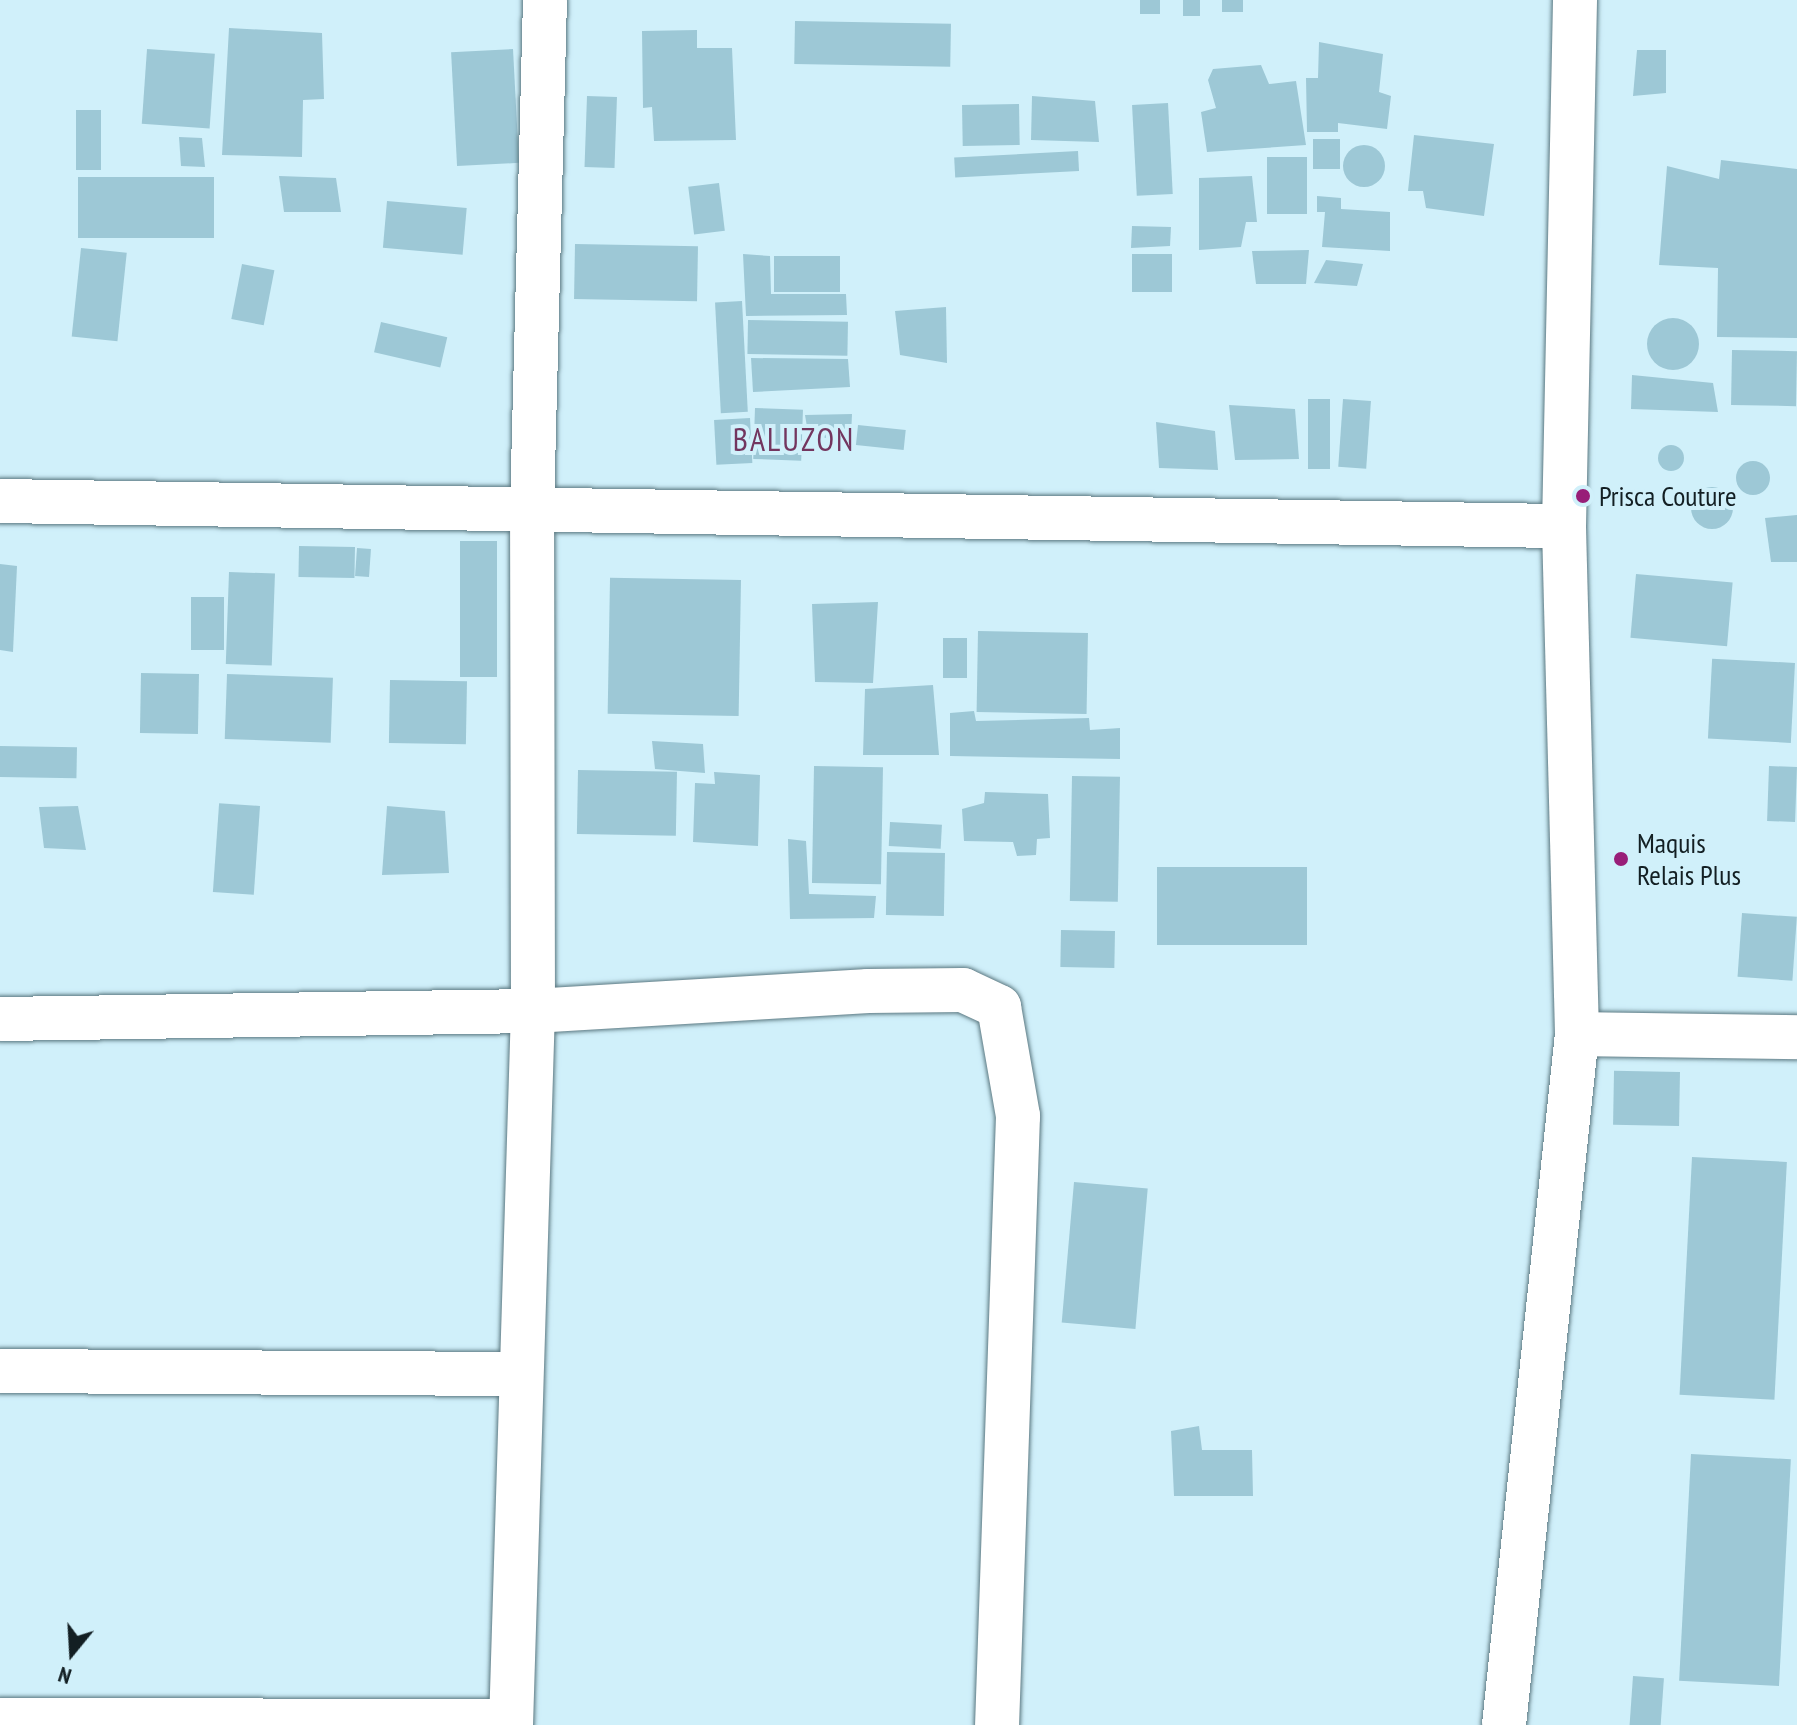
<!DOCTYPE html>
<style>
body{margin:0}
#map{position:relative;width:1797px;height:1725px;overflow:hidden;background:#d0f0fa;font-family:"PT Sans Narrow",sans-serif}
div>[style]{position:absolute}
.building>*{inset:0;background:#9dc8d6;transform-origin:0 0}
.round{border-radius:50%}
.roads{filter:drop-shadow(0 0 2px #5b7881) drop-shadow(0 0 2px #5b7881)}
.street>*{height:44px;margin:-22px;padding:0 22px;transform-origin:22px;border-radius:22px;background:#fff}
.dots>*{width:22px;height:22px;translate:-50% -50%;box-sizing:border-box;border:4px solid #d0f0fa;border-radius:50%}
span{translate:-50% -50%;white-space:nowrap;text-align:center;line-height:1.15;-webkit-text-stroke:8px #d0f0fa;paint-order:stroke}
.poi-label{font-size:28px;color:#131f23}
.left{translate:0 -50%;text-align:left}
.quarter-label{font-size:32px;color:#73365f;letter-spacing:2px}
.north{position:absolute;left:32px;top:1613px;width:80px;height:80px;-webkit-text-stroke:6px #d0f0fa;paint-order:stroke;rotate:198deg;font-size:22px;font-weight:700;line-height:32px;text-align:center;color:#131f23}
.north::after{content:'';display:block;margin:auto;width:28px;height:36px;background:#131f23;clip-path:polygon(50% 0,100% 100%,50% 72%,0 100%)}
</style>
<div id="map">
<div class="building">
<i style="left:1140px;top:0;width:20px;height:14px"></i>
<i style="left:1183px;top:0;width:17px;height:16px"></i>
<i style="left:1222px;top:0;width:21px;height:12px"></i>
<i style="left:795px;top:21px;width:156px;height:43px;rotate:1deg"></i>
<i style="clip-path:polygon(229px 28px,322px 33px,324px 99px,303px 100px,302px 157px,222px 155px)"></i>
<i style="clip-path:polygon(697px 30px,697px 48px,732px 48px,736px 140px,654px 141px,652px 107px,643px 108px,642px 31px)"></i>
<i style="clip-path:polygon(1319px 42px,1383px 54px,1379px 92px,1391px 96px,1387px 129px,1338px 123px,1338px 132px,1307px 132px,1306px 78px,1318px 78px)"></i>
<i style="left:147px;top:49px;width:68px;height:75px;rotate:4deg"></i>
<i style="left:513px;top:49px;width:114px;height:62px;rotate:87deg"></i>
<i style="clip-path:polygon(1637px 50px,1666px 50px,1666px 93px,1633px 96px)"></i>
<i style="clip-path:polygon(1261px 65px,1269px 84px,1296px 81px,1306px 145px,1207px 152px,1201px 112px,1216px 108px,1208px 80px,1213px 69px)"></i>
<i style="left:587px;top:96px;width:30px;height:71px;rotate:2deg"></i>
<i style="clip-path:polygon(1032px 96px,1095px 101px,1099px 142px,1031px 140px)"></i>
<i style="left:1168px;top:103px;width:91px;height:36px;rotate:87deg"></i>
<i style="left:1019px;top:104px;width:41px;height:57px;rotate:89deg"></i>
<i style="left:76px;top:110px;width:25px;height:60px"></i>
<i style="clip-path:polygon(1414px 135px,1494px 144px,1484px 216px,1426px 208px,1423px 191px,1408px 191px)"></i>
<i style="clip-path:polygon(179px 137px,202px 138px,205px 167px,181px 166px)"></i>
<i style="left:1340px;top:139px;width:30px;height:27px;rotate:90deg"></i>
<i class="round" style="left:1343px;top:145px;width:42px;height:42px"></i>
<i style="left:1078px;top:151px;width:20px;height:124px;rotate:87deg"></i>
<i style="left:1267px;top:157px;width:40px;height:57px"></i>
<i style="clip-path:polygon(1721px 160px,1797px 169px,1797px 338px,1717px 337px,1718px 268px,1659px 265px,1667px 166px,1719px 179px)"></i>
<i style="clip-path:polygon(279px 176px,336px 178px,341px 212px,284px 212px)"></i>
<i style="clip-path:polygon(1252px 176px,1257px 222px,1246px 222px,1241px 247px,1199px 250px,1199px 178px)"></i>
<i style="left:78px;top:177px;width:136px;height:61px"></i>
<i style="left:719px;top:183px;width:48px;height:31px;rotate:83deg"></i>
<i style="clip-path:polygon(1317px 196px,1341px 198px,1341px 209px,1390px 212px,1390px 251px,1322px 247px,1325px 212px,1317px 212px)"></i>
<i style="left:387px;top:201px;width:80px;height:47px;rotate:5deg"></i>
<i style="clip-path:polygon(1132px 226px,1171px 227px,1170px 246px,1131px 248px)"></i>
<i style="left:575px;top:244px;width:123px;height:55px;rotate:1deg"></i>
<i style="left:81px;top:248px;width:46px;height:89px;rotate:6deg"></i>
<i style="clip-path:polygon(1309px 250px,1306px 284px,1256px 284px,1252px 251px)"></i>
<i style="clip-path:polygon(743px 254px,770px 256px,771px 294px,846px 294px,847px 315px,746px 316px)"></i>
<i style="left:1172px;top:254px;width:38px;height:40px;rotate:90deg"></i>
<i style="left:774px;top:256px;width:66px;height:36px"></i>
<i style="clip-path:polygon(1326px 260px,1363px 264px,1357px 286px,1314px 283px)"></i>
<i style="left:242px;top:264px;width:33px;height:56px;rotate:11deg"></i>
<i style="left:742px;top:301px;width:111px;height:27px;rotate:87deg"></i>
<i style="clip-path:polygon(946px 307px,947px 363px,900px 355px,895px 311px)"></i>
<i class="round" style="left:1647px;top:318px;width:52px;height:52px"></i>
<i style="left:748px;top:320px;width:100px;height:34px;rotate:1deg"></i>
<i style="left:381px;top:322px;width:68px;height:31px;rotate:13deg"></i>
<i style="left:1732px;top:350px;width:65px;height:55px;rotate:1deg"></i>
<i style="clip-path:polygon(751px 358px,848px 359px,850px 387px,753px 392px)"></i>
<i style="clip-path:polygon(1632px 375px,1713px 383px,1718px 412px,1631px 409px)"></i>
<i style="left:1308px;top:399px;width:22px;height:70px"></i>
<i style="left:1343px;top:399px;width:28px;height:68px;rotate:4deg"></i>
<i style="clip-path:polygon(1229px 405px,1295px 409px,1299px 459px,1235px 460px)"></i>
<i style="left:755px;top:408px;width:48px;height:51px;rotate:2deg"></i>
<i style="clip-path:polygon(852px 414px,851px 436px,809px 439px,805px 415px)"></i>
<i style="left:750px;top:418px;width:45px;height:36px;rotate:87deg"></i>
<i style="clip-path:polygon(1156px 422px,1215px 431px,1218px 470px,1159px 468px)"></i>
<i style="left:858px;top:425px;width:48px;height:20px;rotate:6deg"></i>
<i class="round" style="left:1658px;top:445px;width:26px;height:26px"></i>
<i class="round" style="left:1736px;top:461px;width:34px;height:34px"></i>
<i class="round" style="left:1691px;top:487px;width:42px;height:42px"></i>
<i style="clip-path:polygon(1797px 515px,1797px 562px,1771px 562px,1765px 518px)"></i>
<i style="left:460px;top:541px;width:37px;height:136px"></i>
<i style="left:299px;top:546px;width:56px;height:31px;rotate:1deg"></i>
<i style="left:357px;top:548px;width:14px;height:28px;rotate:4deg"></i>
<i style="clip-path:polygon(0 564px,17px 566px,13px 652px,0 650px)"></i>
<i style="left:229px;top:572px;width:46px;height:92px;rotate:2deg"></i>
<i style="left:1636px;top:574px;width:97px;height:64px;rotate:5deg"></i>
<i style="left:741px;top:580px;width:136px;height:131px;rotate:91deg"></i>
<i style="left:191px;top:597px;width:33px;height:53px"></i>
<i style="clip-path:polygon(878px 602px,873px 683px,815px 682px,812px 604px)"></i>
<i style="left:978px;top:631px;width:110px;height:81px;rotate:1deg"></i>
<i style="left:943px;top:638px;width:24px;height:40px"></i>
<i style="left:1795px;top:663px;width:80px;height:83px;rotate:93deg"></i>
<i style="left:141px;top:673px;width:58px;height:60px;rotate:1deg"></i>
<i style="left:227px;top:674px;width:106px;height:65px;rotate:2deg"></i>
<i style="left:390px;top:680px;width:77px;height:63px;rotate:1deg"></i>
<i style="clip-path:polygon(933px 685px,939px 755px,863px 755px,865px 689px)"></i>
<i style="clip-path:polygon(974px 711px,976px 721px,1089px 718px,1090px 730px,1120px 728px,1120px 759px,950px 756px,950px 713px)"></i>
<i style="clip-path:polygon(652px 741px,703px 744px,705px 773px,655px 769px)"></i>
<i style="left:0;top:746px;width:77px;height:31px;rotate:1deg"></i>
<i style="left:814px;top:766px;width:69px;height:117px;rotate:1deg"></i>
<i style="left:1769px;top:766px;width:28px;height:55px;rotate:2deg"></i>
<i style="left:578px;top:770px;width:99px;height:64px;rotate:1deg"></i>
<i style="clip-path:polygon(714px 772px,760px 775px,758px 846px,693px 842px,695px 783px,715px 784px)"></i>
<i style="left:1072px;top:776px;width:48px;height:125px;rotate:1deg"></i>
<i style="clip-path:polygon(985px 792px,1048px 794px,1050px 838px,1037px 839px,1036px 855px,1017px 856px,1013px 842px,964px 841px,962px 809px,984px 803px)"></i>
<i style="clip-path:polygon(78px 806px,86px 850px,44px 848px,39px 807px)"></i>
<i style="left:260px;top:806px;width:89px;height:41px;rotate:94deg"></i>
<i style="clip-path:polygon(387px 806px,445px 811px,449px 873px,382px 875px)"></i>
<i style="left:890px;top:822px;width:52px;height:24px;rotate:3deg"></i>
<i style="clip-path:polygon(788px 839px,806px 841px,809px 894px,876px 896px,874px 918px,790px 919px)"></i>
<i style="left:887px;top:852px;width:58px;height:63px;rotate:1deg"></i>
<i style="left:1157px;top:867px;width:150px;height:78px"></i>
<i style="left:1742px;top:913px;width:55px;height:64px;rotate:4deg"></i>
<i style="left:1061px;top:930px;width:54px;height:37px;rotate:1deg"></i>
<i style="left:1680px;top:1072px;width:54px;height:66px;rotate:91deg"></i>
<i style="left:1692px;top:1157px;width:95px;height:238px;rotate:3deg"></i>
<i style="left:1074px;top:1182px;width:74px;height:141px;rotate:5deg"></i>
<i style="clip-path:polygon(1199px 1426px,1202px 1450px,1252px 1450px,1253px 1496px,1174px 1496px,1171px 1431px)"></i>
<i style="left:1691px;top:1454px;width:100px;height:227px;rotate:3deg"></i>
<i style="left:1633px;top:1676px;width:31px;height:49px;rotate:4deg"></i>
</div>
<div class="roads">
<div class="street">
<i style="left:0;top:501px;width:1564px;rotate:0.92deg"></i>
<i style="left:0;top:1019px;width:533px;rotate:-0.86deg"></i>
<i style="left:533px;top:1011px;width:336px;rotate:-3.4deg"></i>
<i style="left:868px;top:991px;width:95px;rotate:-0.6deg"></i>
<i style="left:963px;top:990px;width:40px;rotate:25deg"></i>
<i style="left:999px;top:1007px;width:111px;rotate:80.1deg"></i>
<i style="left:1018px;top:1116px;width:609px;rotate:91.97deg"></i>
<i style="left:1577px;top:1034px;width:220px;rotate:0.8deg"></i>
<i style="left:0;top:1371px;width:518px;rotate:0.33deg"></i>
<i style="left:0;top:1720px;width:511px;rotate:0.11deg"></i>
<i style="left:511px;top:1725px;width:714px;rotate:-88.24deg"></i>
<i style="left:533px;top:1011px;width:502px;rotate:-90.11deg"></i>
<i style="left:532px;top:509px;width:509px;rotate:-88.54deg"></i>
<i style="left:1504px;top:1725px;width:695px;rotate:-83.97deg"></i>
<i style="left:1577px;top:1034px;width:508px;rotate:-91.47deg"></i>
<i style="left:1564px;top:526px;width:526px;rotate:-88.8deg"></i>
</div>
</div>
<div class="dots">
<i style="left:1583px;top:496px;background:#981e78"></i>
<i style="left:1621px;top:859px;background:#981e78"></i>
</div>
<div class="poi-label">
<span class="left" style="left:1599px;top:496px">Prisca Couture</span>
<span class="left" style="left:1637px;top:859px">Maquis<br>Relais Plus</span>
</div>
<div class="quarter-label">
<span style="left:794px;top:439px">BALUZON</span>
</div>
<div class="north">N</div>
</div>
